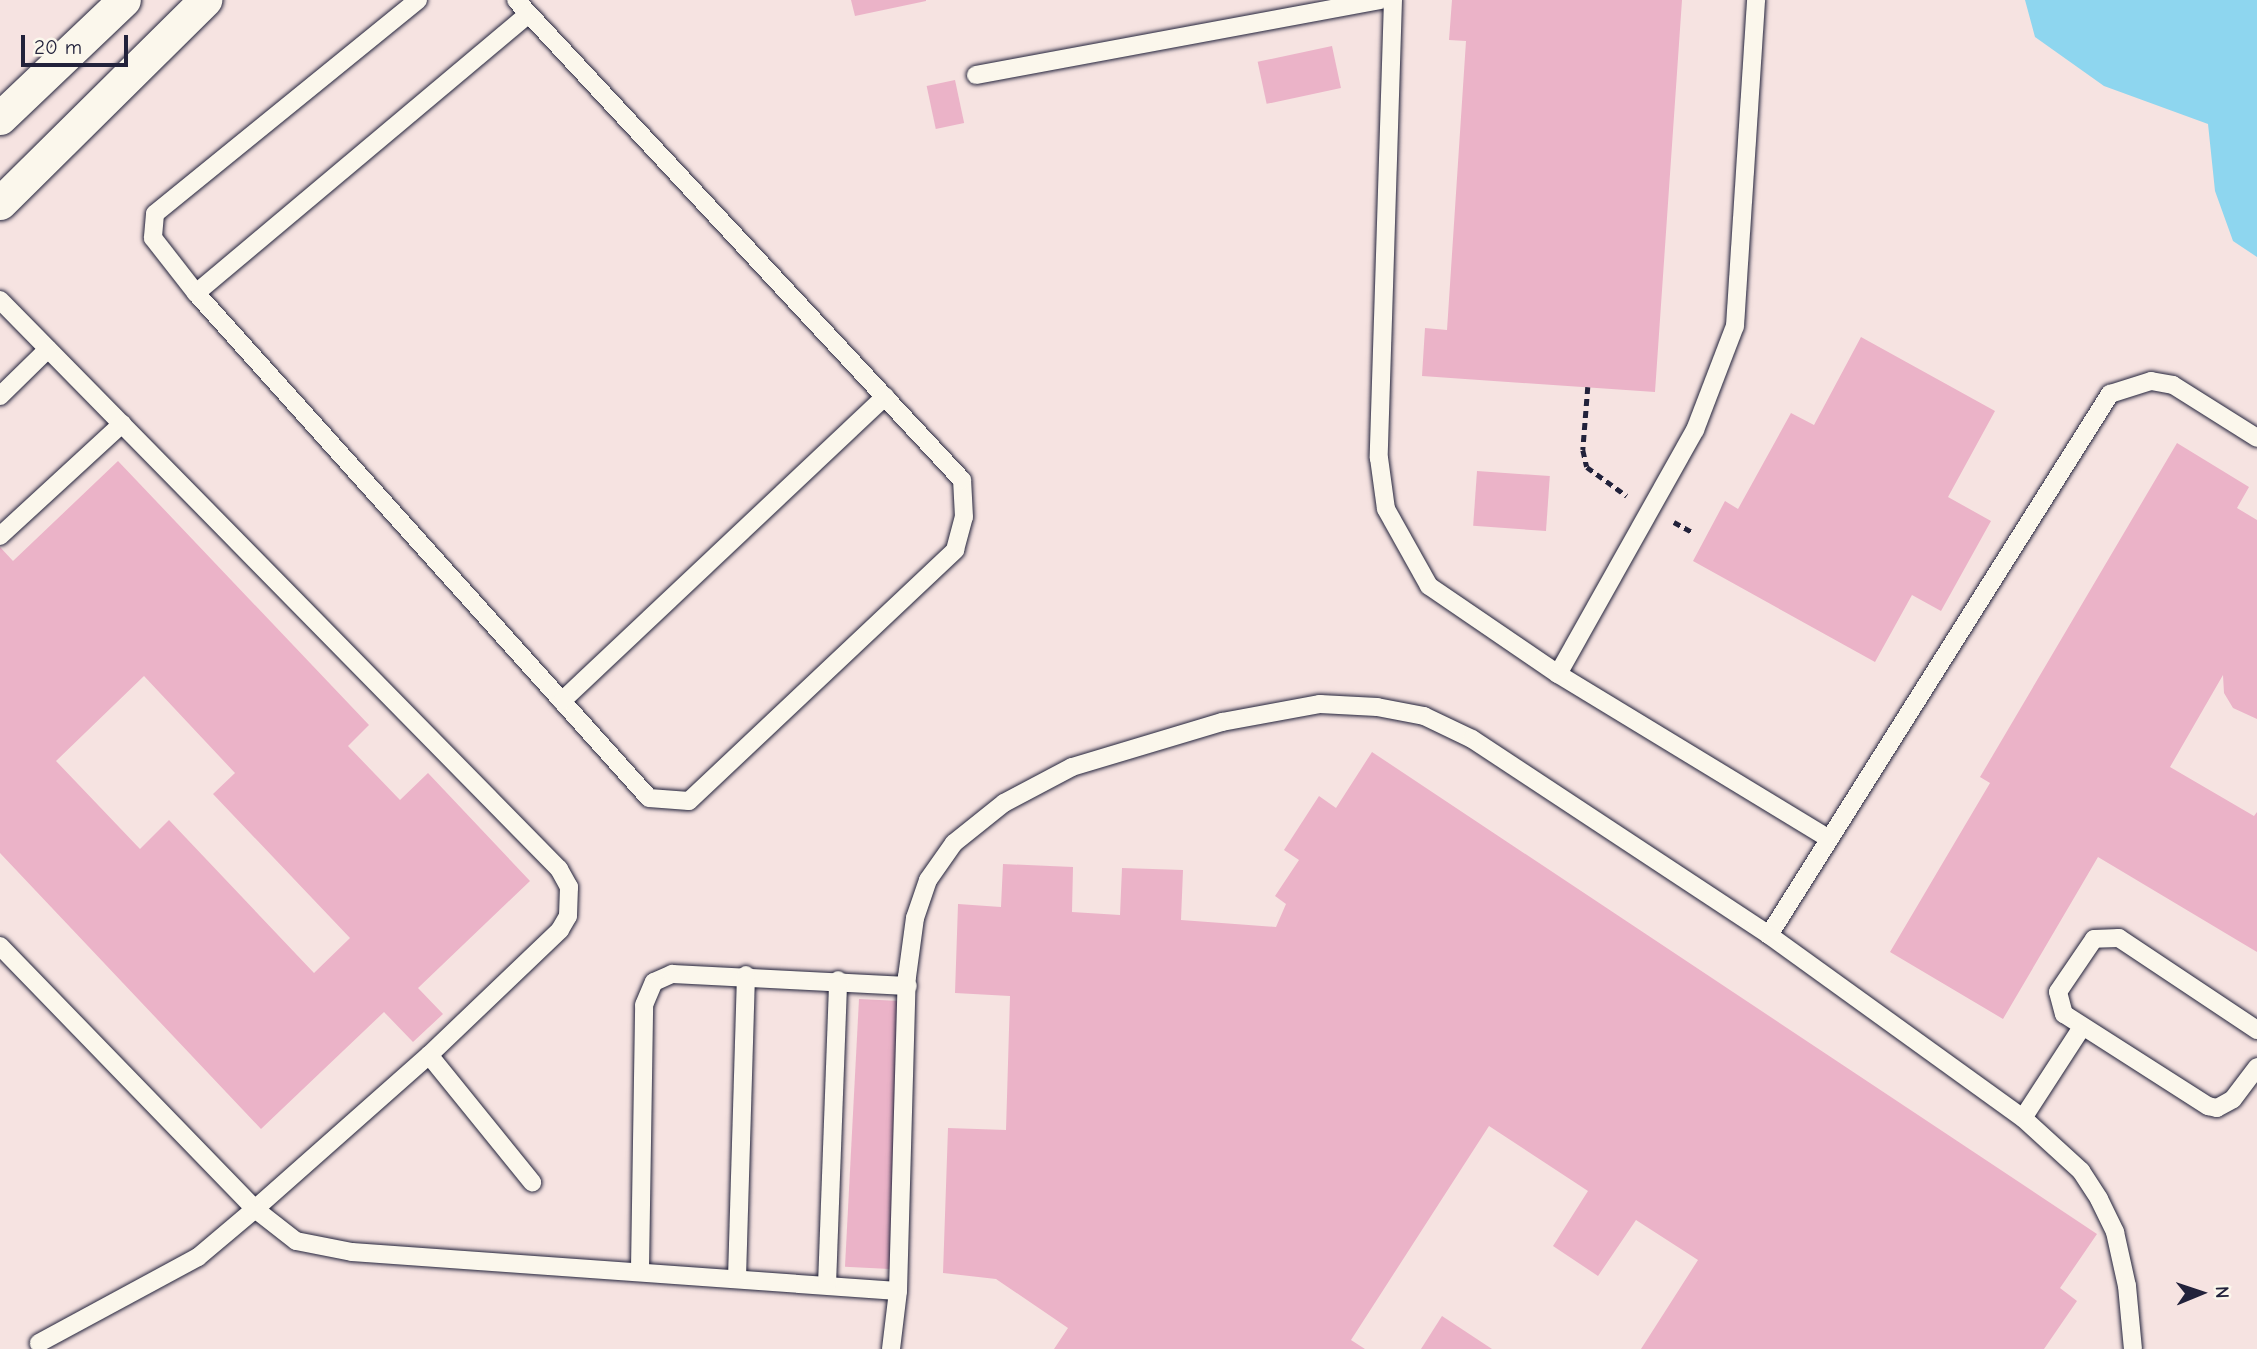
<!DOCTYPE html>
<style>
body{margin:0}
#map{position:relative;width:2257px;height:1349px;overflow:hidden;background:#fbf7ec;font-family:"Comic Neue",sans-serif}
div>[style]{position:absolute}
.built>*{inset:0;background:#f6e3e1;transform-origin:0 0}
.water>*{inset:0;background:#8ed6ef}
.building>*{inset:0;background:#ebb3c8;transform-origin:0 0}
.path>*{height:4.5px;margin-top:-2.25px;transform-origin:0;background:repeating-linear-gradient(90deg,#22223b 0 7px,transparent 0 12px)}
.roads{filter:drop-shadow(0 0 2px #22223b) drop-shadow(0 0 2px #22223b)}
.lane>*{height:18px;margin:-9px;padding:0 9px;transform-origin:9px;border-radius:9px;background:#fbf7ec}
.street>*{height:33px;margin:-16.5px;padding:0 16.5px;transform-origin:16.5px;border-radius:16.5px;background:#fbf7ec}
span{translate:-50% -50%;white-space:nowrap;text-align:center;line-height:1.15;-webkit-text-stroke:6px #fbf7ec;paint-order:stroke}
.north{position:absolute;left:2166px;top:1258px;width:70px;height:70px;-webkit-text-stroke:5px #fbf7ec;paint-order:stroke;rotate:88deg;font-size:19px;font-weight:700;line-height:28px;text-align:center;color:#22223b}
.north::after{content:'';display:block;margin:auto;width:24px;height:32px;background:#22223b;clip-path:polygon(50% 0,100% 100%,50% 72%,0 100%)}
.scale{position:absolute;left:21px;top:35px;width:107px;height:32px;box-sizing:border-box;border:4px solid #22223b;border-top:0;padding-left:9px;font-size:21px;line-height:24px;white-space:nowrap;color:#22223b;-webkit-text-stroke:5px #fbf7ec;paint-order:stroke}
</style>
<div id="map">
<div class="built">
<i style="left:0;top:0;width:2257px;height:1349px"></i>
</div>
<div class="water">
<i style="clip-path:polygon(2025px 0,2257px 0,2257px 257px,2233px 241px,2215px 191px,2208px 124px,2104px 86px,2035px 37px)"></i>
</div>
<div class="building">
<i style="clip-path:polygon(851px 0,926px 0,926px 1px,855px 16px)"></i>
<i style="clip-path:polygon(1452px 0,1682px 0,1655px 392px,1422px 376px,1425px 328px,1447px 330px,1466px 41px,1449px 40px)"></i>
<i style="left:1332px;top:46px;width:43px;height:76px;rotate:78deg"></i>
<i style="left:955px;top:80px;width:44px;height:29px;rotate:78deg"></i>
<i style="clip-path:polygon(1861px 337px,1995px 411px,1948px 497px,1991px 521px,1941px 611px,1912px 595px,1875px 662px,1693px 561px,1725px 501px,1738px 509px,1791px 413px,1814px 425px)"></i>
<i style="clip-path:polygon(2177px 443px,2249px 487px,2237px 508px,2257px 520px,2257px 719px,2233px 708px,2224px 693px,2223px 675px,2170px 767px,2254px 816px,2257px 812px,2257px 952px,2098px 857px,2003px 1019px,1890px 952px,1990px 783px,1980px 777px)"></i>
<i style="clip-path:polygon(evenodd,118px 461px,369px 725px,348px 746px,400px 800px,428px 773px,530px 881px,418px 988px,443px 1014px,413px 1042px,384px 1012px,261px 1129px,0 853px,0 547px,13px 561px,118px 461px,144px 676px,235px 773px,213px 794px,350px 938px,314px 973px,169px 820px,140px 849px,56px 761px,144px 676px)"></i>
<i style="left:1477px;top:471px;width:73px;height:55px;rotate:4deg"></i>
<i style="clip-path:polygon(1372px 752px,2097px 1234px,2060px 1288px,2077px 1301px,2044px 1349px,1641px 1349px,1698px 1260px,1636px 1220px,1598px 1276px,1553px 1246px,1588px 1191px,1489px 1126px,1351px 1340px,1365px 1349px,1054px 1349px,1068px 1328px,996px 1279px,943px 1273px,948px 1128px,1006px 1130px,1010px 996px,955px 993px,958px 904px,1001px 907px,1003px 864px,1073px 867px,1072px 912px,1120px 915px,1122px 868px,1183px 870px,1181px 920px,1276px 927px,1286px 904px,1275px 896px,1299px 860px,1284px 850px,1319px 796px,1336px 808px)"></i>
<i style="left:859px;top:999px;width:45px;height:268px;rotate:3deg"></i>
<i style="clip-path:polygon(1442px 1316px,1492px 1349px,1421px 1349px)"></i>
</div>
<div class="path">
<i style="left:1588px;top:387px;width:63px;rotate:94.5deg"></i>
<i style="left:1583px;top:450px;width:17px;rotate:77deg"></i>
<i style="left:1587px;top:467px;width:49px;rotate:35.9deg"></i>
<i style="left:1674px;top:522px;width:21px;rotate:29deg"></i>
</div>
<div class="roads">
<div class="lane">
<i style="left:418px;top:0;width:339px;rotate:140.9deg"></i>
<i style="left:155px;top:214px;width:24px;rotate:95deg"></i>
<i style="left:153px;top:238px;width:70px;rotate:52deg"></i>
<i style="left:196px;top:293px;width:678px;rotate:48.11deg"></i>
<i style="left:649px;top:798px;width:40px;rotate:4.3deg"></i>
<i style="left:689px;top:801px;width:366px;rotate:-43.3deg"></i>
<i style="left:955px;top:550px;width:34px;rotate:-75deg"></i>
<i style="left:964px;top:517px;width:37px;rotate:-93deg"></i>
<i style="left:962px;top:480px;width:655px;rotate:-132.9deg"></i>
<i style="left:1393px;top:0;width:458px;rotate:91.8deg"></i>
<i style="left:1379px;top:458px;width:51px;rotate:82.2deg"></i>
<i style="left:1386px;top:509px;width:88px;rotate:60.8deg"></i>
<i style="left:1429px;top:586px;width:156px;rotate:34.3deg"></i>
<i style="left:1558px;top:674px;width:317px;rotate:31.3deg"></i>
<i style="left:976px;top:75px;width:411px;rotate:-10.5deg"></i>
<i style="left:196px;top:293px;width:434px;rotate:-40deg"></i>
<i style="left:0;top:300px;width:798px;rotate:45.51deg"></i>
<i style="left:559px;top:869px;width:21px;rotate:61deg"></i>
<i style="left:569px;top:887px;width:29px;rotate:92deg"></i>
<i style="left:568px;top:916px;width:16px;rotate:120deg"></i>
<i style="left:560px;top:930px;width:181px;rotate:136.3deg"></i>
<i style="left:429px;top:1055px;width:232px;rotate:138.5deg"></i>
<i style="left:255px;top:1209px;width:75px;rotate:139.9deg"></i>
<i style="left:198px;top:1257px;width:181px;rotate:151.6deg"></i>
<i style="left:0;top:396px;width:67px;rotate:-44.4deg"></i>
<i style="left:0;top:536px;width:166px;rotate:-42.6deg"></i>
<i style="left:1558px;top:674px;width:280px;rotate:-60.7deg"></i>
<i style="left:1695px;top:430px;width:111px;rotate:-69deg"></i>
<i style="left:1735px;top:326px;width:327px;rotate:-86.3deg"></i>
<i style="left:562px;top:701px;width:444px;rotate:-43.3deg"></i>
<i style="left:1769px;top:935px;width:640px;rotate:-57.78deg"></i>
<i style="left:2110px;top:394px;width:43px;rotate:-17.6deg"></i>
<i style="left:2151px;top:381px;width:22px;rotate:10deg"></i>
<i style="left:2173px;top:385px;width:99px;rotate:32.2deg"></i>
<i style="left:0;top:946px;width:366px;rotate:45.9deg"></i>
<i style="left:255px;top:1209px;width:52px;rotate:38deg"></i>
<i style="left:296px;top:1241px;width:57px;rotate:11.1deg"></i>
<i style="left:352px;top:1252px;width:547px;rotate:4.09deg"></i>
<i style="left:2257px;top:1030px;width:166px;rotate:-146.3deg"></i>
<i style="left:2119px;top:938px;width:25px;rotate:178deg"></i>
<i style="left:2094px;top:939px;width:64px;rotate:124.2deg"></i>
<i style="left:2058px;top:992px;width:23px;rotate:75deg"></i>
<i style="left:2064px;top:1014px;width:171px;rotate:32.6deg"></i>
<i style="left:2208px;top:1106px;width:9px;rotate:13deg"></i>
<i style="left:2217px;top:1108px;width:18px;rotate:-29deg"></i>
<i style="left:2233px;top:1099px;width:40px;rotate:-53deg"></i>
<i style="left:429px;top:1055px;width:164px;rotate:51deg"></i>
<i style="left:2023px;top:1118px;width:108px;rotate:-57deg"></i>
<i style="left:640px;top:1269px;width:264px;rotate:-89.1deg"></i>
<i style="left:644px;top:1005px;width:25px;rotate:-67deg"></i>
<i style="left:654px;top:982px;width:20px;rotate:-24deg"></i>
<i style="left:672px;top:974px;width:236px;rotate:2.9deg"></i>
<i style="left:737px;top:1278px;width:303px;rotate:-88.3deg"></i>
<i style="left:827px;top:1285px;width:305px;rotate:-87.9deg"></i>
<i style="left:891px;top:1349px;width:58px;rotate:-83.1deg"></i>
<i style="left:898px;top:1291px;width:314px;rotate:-88.4deg"></i>
<i style="left:907px;top:977px;width:60px;rotate:-82.3deg"></i>
<i style="left:915px;top:918px;width:40px;rotate:-71.1deg"></i>
<i style="left:928px;top:880px;width:45px;rotate:-54.9deg"></i>
<i style="left:954px;top:843px;width:64px;rotate:-38.7deg"></i>
<i style="left:1004px;top:803px;width:77px;rotate:-27.9deg"></i>
<i style="left:1072px;top:767px;width:157px;rotate:-16.7deg"></i>
<i style="left:1222px;top:722px;width:100px;rotate:-10.4deg"></i>
<i style="left:1320px;top:704px;width:57px;rotate:3deg"></i>
<i style="left:1377px;top:707px;width:48px;rotate:10.8deg"></i>
<i style="left:1424px;top:716px;width:53px;rotate:25.6deg"></i>
<i style="left:1472px;top:739px;width:356px;rotate:33.4deg"></i>
<i style="left:1769px;top:935px;width:313px;rotate:35.8deg"></i>
<i style="left:2023px;top:1118px;width:79px;rotate:42.4deg"></i>
<i style="left:2081px;top:1171px;width:33px;rotate:57deg"></i>
<i style="left:2099px;top:1199px;width:37px;rotate:64deg"></i>
<i style="left:2115px;top:1232px;width:55px;rotate:77.5deg"></i>
<i style="left:2127px;top:1286px;width:63px;rotate:84.6deg"></i>
</div>
<div class="street">
<i style="left:0;top:118px;width:171px;rotate:-43.6deg"></i>
<i style="left:0;top:203px;width:289px;rotate:-44.7deg"></i>
</div>
</div>
<div class="north">N</div>
<div class="scale">20 m</div>
</div>
